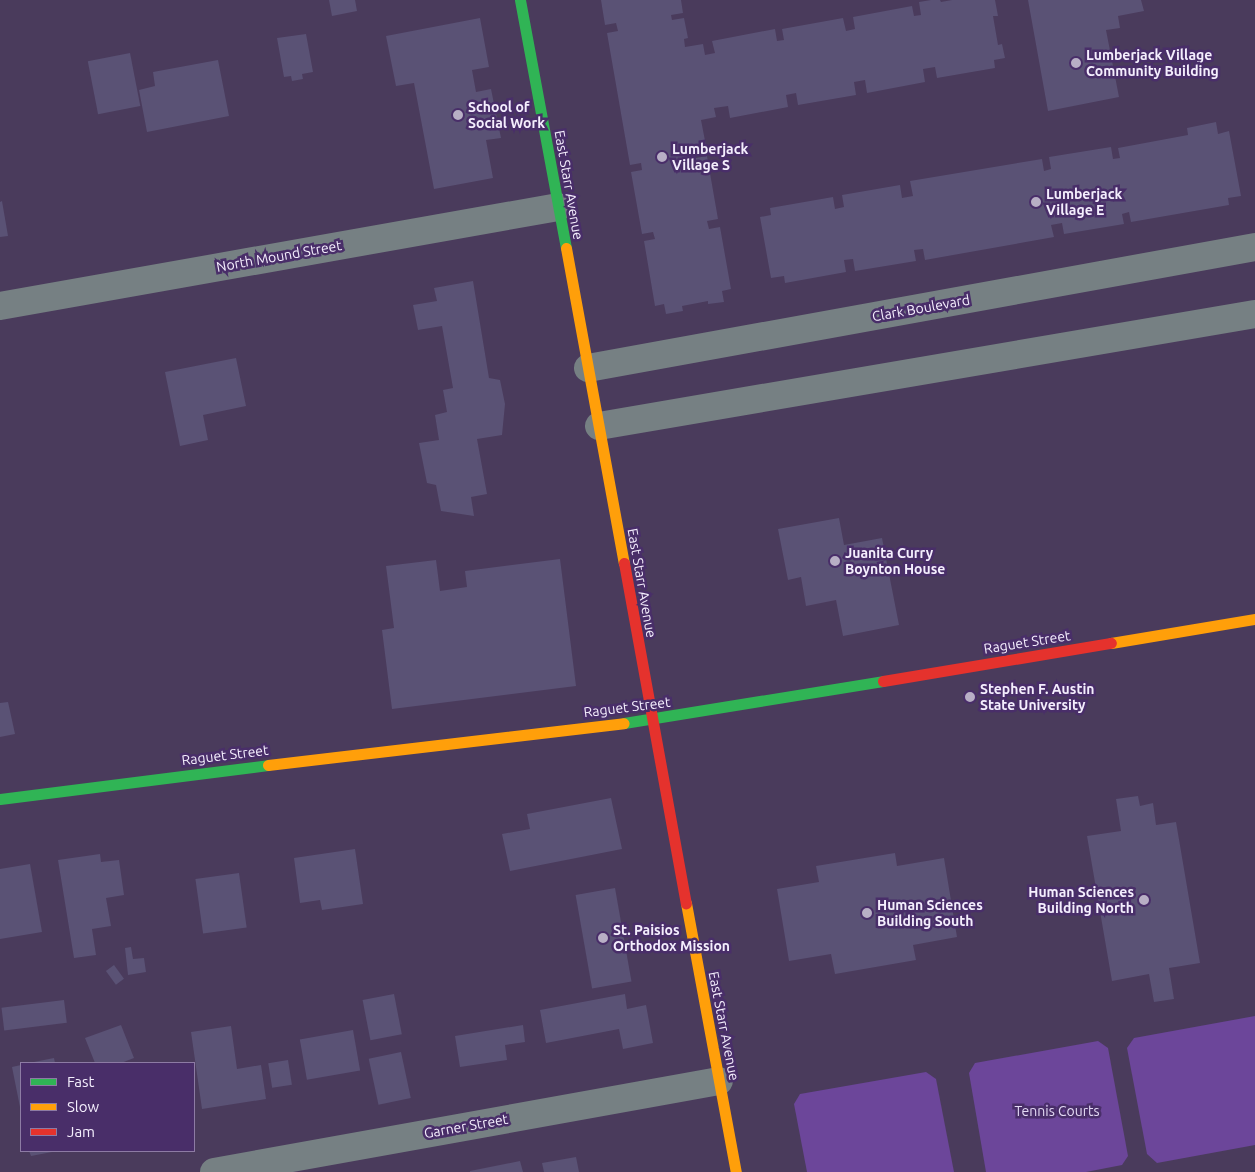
<!DOCTYPE html>
<style>
body{margin:0}
#map{position:relative;width:1255px;height:1172px;overflow:hidden;background:#4a3b5c;font-family:Ubuntu,sans-serif}
div>[style]{position:absolute}
.green>*{inset:0;background:#6c469a}
.building>*{inset:0;background:#5a5275;transform-origin:0 0}
.street>*{height:28px;margin:-14px;padding:0 14px;transform-origin:14px;border-radius:14px;background:#768083}
.fast>*{height:11px;margin:-5.5px;padding:0 5.5px;transform-origin:5.5px;border-radius:5.5px;background:#30b455}
.slow>*{height:11px;margin:-5.5px;padding:0 5.5px;transform-origin:5.5px;border-radius:5.5px;background:#ff9f0a}
.jam>*{height:11px;margin:-5.5px;padding:0 5.5px;transform-origin:5.5px;border-radius:5.5px;background:#e5322d}
.dots>*{width:14px;height:14px;translate:-50% -50%;box-sizing:border-box;border:2px solid #492e69;border-radius:50%}
span{translate:-50% -50%;white-space:nowrap;text-align:center;line-height:1.15;-webkit-text-stroke:5px #492e69;paint-order:stroke}
.poi-label{font-size:14px;color:#f4eefd;font-weight:700}
.left{translate:0 -50%;text-align:left}
.right{translate:-100% -50%;text-align:right}
.street-label{font-size:14px;color:#f4eefd}
.park-label{font-size:14px;color:#e3d9f4}
.legend{position:absolute;left:20px;top:1062px;width:175px;height:90px;box-sizing:border-box;background:#492e69;border:1px solid #8d7ba4;margin:0;padding:6px 9px;list-style:none;font-size:15px;color:#f4eefd}
.legend li{display:flex;align-items:center;gap:10px;height:25px}
.legend b{width:25px;border:1px solid #8d7ba4}
</style>
<div id="map">
<div class="green">
<i style="clip-path:polygon(1255px 1016px,1255px 1145px,1157px 1163px,1147px 1154px,1127px 1048px,1134px 1038px)"></i>
<i style="clip-path:polygon(1098px 1041px,1108px 1048px,1128px 1156px,1122px 1165px,1086px 1172px,986px 1172px,969px 1073px,975px 1063px)"></i>
<i style="clip-path:polygon(926px 1072px,936px 1079px,954px 1172px,807px 1172px,794px 1104px,800px 1094px)"></i>
</div>
<div class="building">
<i style="clip-path:polygon(329px 0,355px 0,357px 11px,332px 16px)"></i>
<i style="clip-path:polygon(601px 0,681px 0,683px 13px,671px 15px,672px 20px,684px 18px,688px 38px,684px 39px,685px 47px,703px 44px,705px 55px,715px 53px,712px 41px,775px 29px,777px 41px,784px 40px,782px 29px,843px 18px,846px 31px,855px 29px,853px 17px,912px 6px,914px 16px,921px 15px,919px 2px,931px 0,940px 0,941px 2px,952px 0,995px 0,998px 16px,993px 16px,998px 45px,1002px 44px,1005px 58px,994px 60px,995px 68px,937px 78px,935px 67px,923px 69px,925px 82px,867px 93px,865px 80px,854px 82px,856px 95px,798px 105px,796px 93px,786px 95px,788px 107px,730px 118px,728px 106px,714px 108px,716px 117px,701px 120px,707px 151px,695px 153px,696px 158px,707px 156px,718px 219px,707px 221px,709px 229px,720px 227px,731px 289px,722px 291px,724px 302px,708px 304px,708px 301px,682px 306px,683px 311px,666px 314px,664px 304px,655px 306px,644px 241px,655px 239px,653px 232px,642px 234px,631px 172px,642px 170px,641px 163px,630px 165px,607px 33px,618px 31px,616px 23px,605px 25px)"></i>
<i style="clip-path:polygon(1028px 0,1141px 0,1144px 11px,1118px 16px,1120px 28px,1106px 30px,1119px 97px,1048px 111px)"></i>
<i style="clip-path:polygon(480px 18px,489px 67px,472px 70px,476px 92px,491px 89px,501px 138px,486px 140px,493px 178px,434px 189px,414px 83px,396px 86px,386px 36px)"></i>
<i style="clip-path:polygon(306px 34px,313px 72px,302px 74px,303px 79px,292px 81px,291px 76px,284px 77px,277px 38px)"></i>
<i style="left:130px;top:53px;width:54px;height:43px;rotate:79deg"></i>
<i style="clip-path:polygon(218px 60px,229px 116px,147px 132px,139px 90px,155px 86px,153px 72px)"></i>
<i style="clip-path:polygon(1216px 122px,1218px 134px,1229px 131px,1241px 196px,1228px 198px,1229px 205px,1131px 222px,1129px 212px,1122px 214px,1124px 224px,1064px 234px,1062px 223px,1051px 225px,1054px 237px,925px 260px,923px 249px,914px 250px,916px 261px,855px 271px,853px 259px,844px 260px,846px 272px,785px 283px,784px 276px,771px 278px,760px 217px,771px 215px,770px 208px,833px 197px,835px 209px,844px 207px,842px 195px,900px 185px,902px 198px,913px 196px,910px 181px,1042px 159px,1044px 171px,1051px 169px,1049px 157px,1111px 147px,1113px 159px,1120px 158px,1118px 148px,1188px 135px,1187px 128px)"></i>
<i style="clip-path:polygon(2px 201px,8px 236px,0 237px,0 202px)"></i>
<i style="clip-path:polygon(473px 281px,489px 378px,500px 380px,505px 404px,502px 435px,477px 439px,487px 494px,471px 497px,474px 516px,441px 511px,436px 485px,427px 483px,419px 443px,439px 440px,435px 415px,447px 412px,443px 390px,453px 388px,442px 326px,418px 330px,413px 305px,437px 301px,434px 288px)"></i>
<i style="clip-path:polygon(236px 358px,246px 406px,203px 415px,208px 440px,180px 446px,165px 372px)"></i>
<i style="clip-path:polygon(839px 518px,844px 545px,882px 538px,899px 625px,843px 636px,836px 600px,806px 606px,801px 577px,788px 580px,778px 529px)"></i>
<i style="clip-path:polygon(560px 559px,576px 686px,392px 709px,382px 630px,394px 628px,386px 566px,436px 560px,440px 591px,467px 587px,465px 571px)"></i>
<i style="clip-path:polygon(8px 702px,15px 734px,0 737px,0 703px)"></i>
<i style="clip-path:polygon(1138px 796px,1140px 806px,1153px 803px,1156px 825px,1176px 822px,1200px 963px,1169px 968px,1174px 999px,1154px 1002px,1149px 974px,1112px 981px,1087px 836px,1121px 831px,1116px 799px)"></i>
<i style="clip-path:polygon(611px 798px,622px 849px,510px 871px,502px 834px,530px 829px,527px 814px)"></i>
<i style="clip-path:polygon(355px 849px,363px 904px,322px 910px,320px 900px,300px 903px,294px 858px)"></i>
<i style="clip-path:polygon(895px 853px,897px 866px,944px 858px,957px 937px,913px 945px,916px 960px,835px 974px,831px 954px,789px 961px,777px 889px,819px 882px,816px 866px)"></i>
<i style="clip-path:polygon(100px 854px,101px 862px,119px 860px,124px 895px,106px 898px,111px 926px,92px 929px,96px 955px,74px 958px,58px 860px)"></i>
<i style="clip-path:polygon(30px 864px,42px 932px,0 939px,0 869px)"></i>
<i style="left:239px;top:873px;width:55px;height:44px;rotate:82deg"></i>
<i style="left:615px;top:888px;width:95px;height:40px;rotate:80deg"></i>
<i style="clip-path:polygon(131px 947px,133px 959px,144px 958px,146px 972px,128px 975px,125px 948px)"></i>
<i style="left:114px;top:965px;width:17px;height:10px;rotate:54deg"></i>
<i style="left:394px;top:994px;width:41px;height:32px;rotate:79deg"></i>
<i style="clip-path:polygon(625px 994px,627px 1009px,646px 1005px,653px 1043px,623px 1049px,619px 1029px,546px 1043px,540px 1010px)"></i>
<i style="left:64px;top:1000px;width:23px;height:63px;rotate:83deg"></i>
<i style="clip-path:polygon(121px 1025px,134px 1058px,121px 1063px,95px 1063px,85px 1038px)"></i>
<i style="clip-path:polygon(523px 1025px,525px 1042px,505px 1045px,507px 1060px,460px 1067px,455px 1036px)"></i>
<i style="clip-path:polygon(231px 1026px,237px 1069px,261px 1065px,266px 1099px,202px 1109px,191px 1032px)"></i>
<i style="left:353px;top:1030px;width:41px;height:54px;rotate:80deg"></i>
<i style="left:401px;top:1052px;width:47px;height:33px;rotate:78deg"></i>
<i style="clip-path:polygon(54px 1058px,55px 1063px,34px 1063px,34px 1062px)"></i>
<i style="left:288px;top:1060px;width:25px;height:20px;rotate:81deg"></i>
<i style="clip-path:polygon(21px 1065px,21px 1107px,20px 1107px,12px 1067px)"></i>
<i style="clip-path:polygon(29px 1151px,52px 1151px,52px 1152px,31px 1156px)"></i>
<i style="clip-path:polygon(576px 1157px,579px 1172px,544px 1172px,542px 1163px)"></i>
<i style="clip-path:polygon(520px 1161px,523px 1172px,470px 1172px,470px 1171px)"></i>
</div>
<div class="street">
<i style="left:0;top:306px;width:567px;rotate:-10.06deg"></i>
<i style="left:588px;top:368px;width:678px;rotate:-10.28deg"></i>
<i style="left:599px;top:426px;width:665px;rotate:-9.69deg"></i>
<i style="left:214px;top:1172px;width:513px;rotate:-10.21deg"></i>
</div>
<div class="fast">
<i style="left:520px;top:0;width:252px;rotate:79.5deg"></i>
<i style="left:624px;top:723px;width:262px;rotate:-9.2deg"></i>
<i style="left:0;top:799px;width:270px;rotate:-7.2deg"></i>
</div>
<div class="slow">
<i style="left:566px;top:248px;width:320px;rotate:79.6deg"></i>
<i style="left:1111px;top:643px;width:146px;rotate:-9.5deg"></i>
<i style="left:268px;top:765px;width:358px;rotate:-6.7deg"></i>
<i style="left:686px;top:903px;width:274px;rotate:79.5deg"></i>
</div>
<div class="jam">
<i style="left:624px;top:563px;width:346px;rotate:79.7deg"></i>
<i style="left:883px;top:681px;width:231px;rotate:-9.5deg"></i>
</div>
<div class="dots">
<i style="left:1076px;top:63px;background:#b8afc5"></i>
<i style="left:458px;top:115px;background:#b8afc5"></i>
<i style="left:662px;top:157px;background:#b8afc5"></i>
<i style="left:1036px;top:202px;background:#b8afc5"></i>
<i style="left:835px;top:561px;background:#b8afc5"></i>
<i style="left:970px;top:697px;background:#b8afc5"></i>
<i style="left:1144px;top:900px;background:#b8afc5"></i>
<i style="left:867px;top:913px;background:#b8afc5"></i>
<i style="left:603px;top:938px;background:#b8afc5"></i>
</div>
<div class="poi-label">
<span class="left" style="left:1086px;top:63px">Lumberjack Village<br>Community Building</span>
<span class="left" style="left:468px;top:115px">School of<br>Social Work</span>
<span class="left" style="left:672px;top:157px">Lumberjack<br>Village S</span>
<span class="left" style="left:1046px;top:202px">Lumberjack<br>Village E</span>
<span class="left" style="left:845px;top:561px">Juanita Curry<br>Boynton House</span>
<span class="left" style="left:980px;top:697px">Stephen F. Austin<br>State University</span>
<span class="right" style="left:1134px;top:900px">Human Sciences<br>Building North</span>
<span class="left" style="left:877px;top:913px">Human Sciences<br>Building South</span>
<span class="left" style="left:613px;top:938px">St. Paisios<br>Orthodox Mission</span>
</div>
<div class="street-label">
<span style="left:569px;top:185px;rotate:80deg">East Starr Avenue</span>
<span style="left:279px;top:256px;rotate:-10deg">North Mound Street</span>
<span style="left:921px;top:308px;rotate:-10deg">Clark Boulevard</span>
<span style="left:642px;top:583px;rotate:80deg">East Starr Avenue</span>
<span style="left:1027px;top:642px;rotate:-9deg">Raguet Street</span>
<span style="left:627px;top:707px;rotate:-7deg">Raguet Street</span>
<span style="left:225px;top:755px;rotate:-7deg">Raguet Street</span>
<span style="left:724px;top:1026px;rotate:79deg">East Starr Avenue</span>
<span style="left:466px;top:1126px;rotate:-10deg">Garner Street</span>
</div>
<div class="park-label">
<span style="left:1057px;top:1111px">Tennis Courts</span>
</div>
<ul class="legend">
<li><b style="height:6px;background:#30b455"></b>Fast</li>
<li><b style="height:6px;background:#ff9f0a"></b>Slow</li>
<li><b style="height:6px;background:#e5322d"></b>Jam</li>
</ul>
</div>
